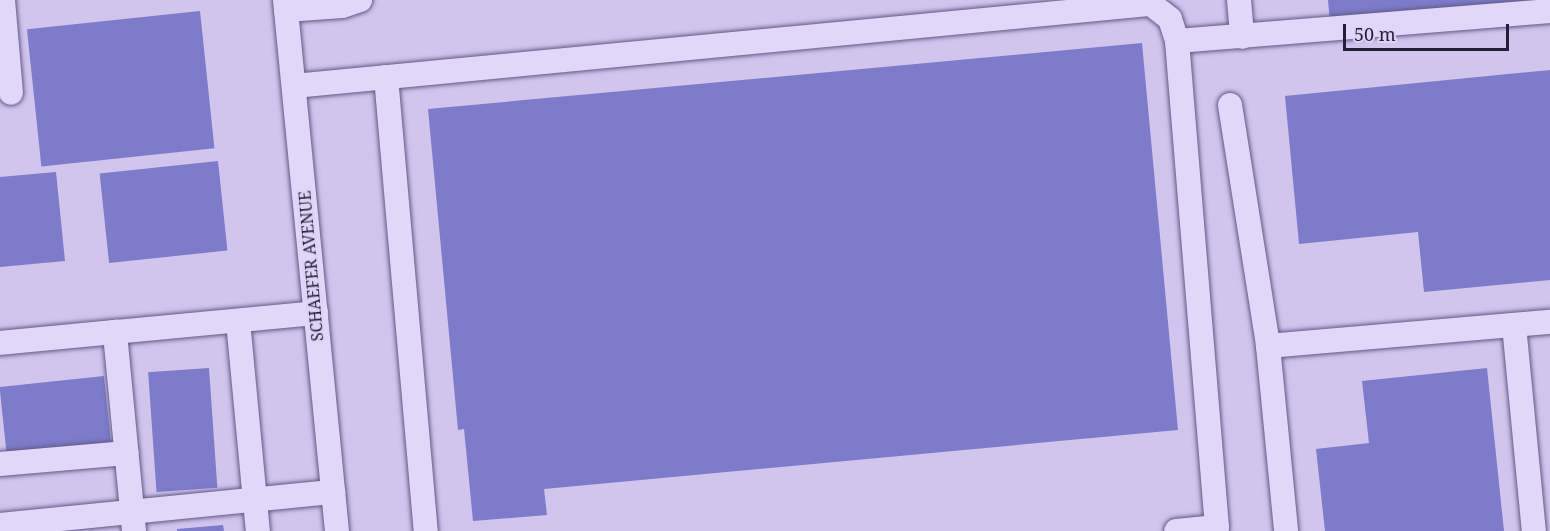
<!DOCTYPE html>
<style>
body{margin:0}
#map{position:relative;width:1550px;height:531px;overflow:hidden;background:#d1c4ed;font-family:"Noto Serif",serif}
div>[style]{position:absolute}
.building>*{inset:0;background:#7d7bca;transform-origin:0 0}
.roads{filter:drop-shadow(0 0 2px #615b87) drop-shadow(0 0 2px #615b87)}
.minor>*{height:24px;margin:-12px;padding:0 12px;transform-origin:12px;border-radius:12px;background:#e1d7f8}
span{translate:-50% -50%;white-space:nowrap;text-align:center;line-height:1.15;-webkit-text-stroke:4.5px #ded3f5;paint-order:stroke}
.street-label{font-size:16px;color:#211e37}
.scale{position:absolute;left:1343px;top:24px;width:166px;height:27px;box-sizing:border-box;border:3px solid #211e37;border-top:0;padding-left:8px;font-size:18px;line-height:21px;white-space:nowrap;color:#211e37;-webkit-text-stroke:4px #ded3f5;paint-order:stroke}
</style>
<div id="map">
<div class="building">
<i style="clip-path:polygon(1328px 0,1546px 0,1330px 22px)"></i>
<i style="left:200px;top:11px;width:138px;height:174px;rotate:84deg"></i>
<i style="clip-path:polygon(1142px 43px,1178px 430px,544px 489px,547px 515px,473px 521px,464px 429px,458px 430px,428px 109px)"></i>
<i style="clip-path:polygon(1550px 70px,1550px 280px,1424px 292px,1418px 232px,1299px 244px,1285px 96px)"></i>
<i style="left:218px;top:161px;width:90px;height:119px;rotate:84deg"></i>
<i style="clip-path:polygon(56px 172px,65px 261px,0 267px,0 177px)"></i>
<i style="left:209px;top:368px;width:120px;height:61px;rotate:86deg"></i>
<i style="clip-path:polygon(1487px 368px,1504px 531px,1325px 531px,1316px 449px,1369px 443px,1362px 381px)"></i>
<i style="left:104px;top:376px;width:71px;height:105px;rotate:84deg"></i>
<i style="clip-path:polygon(223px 525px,224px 531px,177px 531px,177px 529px)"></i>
</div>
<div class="roads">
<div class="minor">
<i style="left:3px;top:0;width:93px;rotate:85.1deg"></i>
<i style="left:285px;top:0;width:534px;rotate:84.41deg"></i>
<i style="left:1239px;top:0;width:37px;rotate:85deg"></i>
<i style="left:286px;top:10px;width:56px;rotate:-4.1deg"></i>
<i style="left:342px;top:6px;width:19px;rotate:-18deg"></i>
<i style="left:1177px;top:41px;width:374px;rotate:-4.6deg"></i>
<i style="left:386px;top:77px;width:456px;rotate:85deg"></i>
<i style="left:294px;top:86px;width:861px;rotate:-5.47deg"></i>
<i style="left:1151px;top:4px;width:24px;rotate:38deg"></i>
<i style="left:1170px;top:19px;width:23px;rotate:72deg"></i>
<i style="left:1177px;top:41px;width:488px;rotate:85.3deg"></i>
<i style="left:1217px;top:527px;width:41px;rotate:174.4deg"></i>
<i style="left:1230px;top:105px;width:244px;rotate:81deg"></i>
<i style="left:1268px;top:346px;width:283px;rotate:-4.9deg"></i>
<i style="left:238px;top:321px;width:211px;rotate:84.6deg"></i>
<i style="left:1514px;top:325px;width:207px;rotate:84.5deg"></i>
<i style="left:0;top:343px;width:116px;rotate:-5.5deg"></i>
<i style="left:1268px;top:346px;width:186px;rotate:84.4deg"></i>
<i style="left:0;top:464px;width:127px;rotate:-5deg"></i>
<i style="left:0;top:525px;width:335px;rotate:-5.7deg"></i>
<i style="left:134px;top:531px;width:200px;rotate:-95.5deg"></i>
<i style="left:115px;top:332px;width:202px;rotate:-5.4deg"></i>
</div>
</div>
<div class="street-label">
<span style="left:311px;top:266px;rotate:-95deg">SCHAEFER AVENUE</span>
</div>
<div class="scale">50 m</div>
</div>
